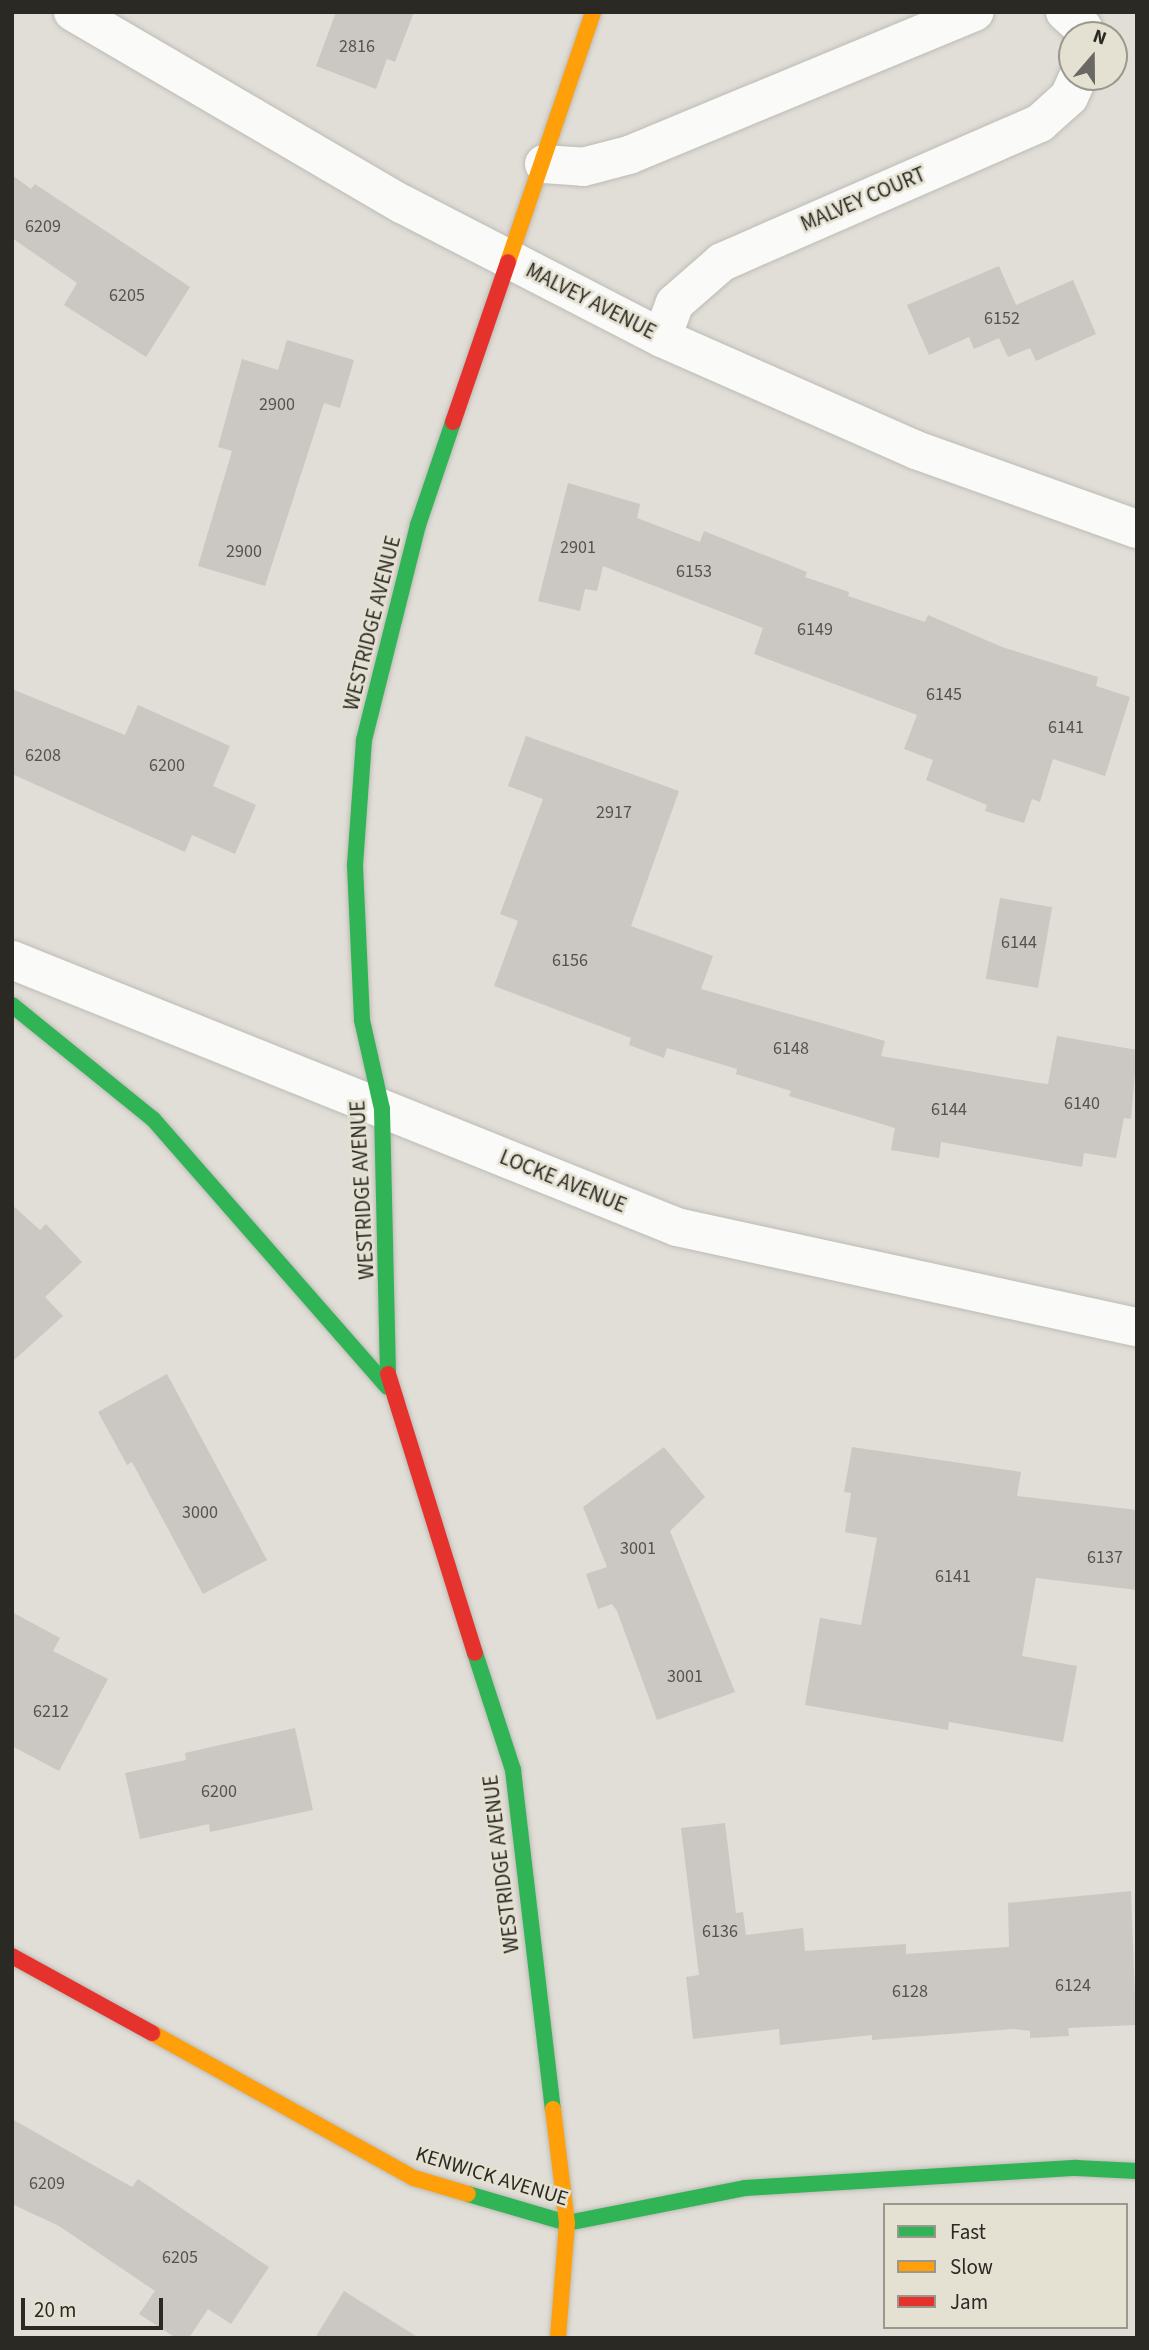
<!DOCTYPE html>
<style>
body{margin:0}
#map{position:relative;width:1149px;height:2350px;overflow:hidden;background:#e0ded6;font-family:"Source Sans 3",sans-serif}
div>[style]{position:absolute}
.building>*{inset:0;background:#cbc7c2;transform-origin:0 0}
.roads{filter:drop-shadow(0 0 2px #bdbbb6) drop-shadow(0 0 2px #bdbbb6)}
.street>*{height:38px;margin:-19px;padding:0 19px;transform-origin:19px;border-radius:19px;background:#fafaf9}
.fast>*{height:16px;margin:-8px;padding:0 8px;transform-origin:8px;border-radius:8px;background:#30b455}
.slow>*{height:16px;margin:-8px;padding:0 8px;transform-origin:8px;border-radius:8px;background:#ff9f0a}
.jam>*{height:16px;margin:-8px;padding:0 8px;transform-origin:8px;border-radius:8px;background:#e5322d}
span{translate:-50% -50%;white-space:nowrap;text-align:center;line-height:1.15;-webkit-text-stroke:5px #e4e1d2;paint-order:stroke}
.number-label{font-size:18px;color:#55534d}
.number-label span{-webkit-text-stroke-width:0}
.street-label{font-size:21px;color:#2a2923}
.frame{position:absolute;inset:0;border:14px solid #2a2923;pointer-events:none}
.legend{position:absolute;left:883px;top:2203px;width:245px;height:126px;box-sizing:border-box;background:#e4e1d2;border:2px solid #9a978c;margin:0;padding:9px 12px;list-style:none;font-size:21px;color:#2a2923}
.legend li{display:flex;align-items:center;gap:14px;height:35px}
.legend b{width:35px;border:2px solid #9a978c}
.north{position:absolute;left:1058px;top:21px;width:70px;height:70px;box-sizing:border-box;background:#e4e1d2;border:2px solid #9a978c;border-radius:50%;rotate:20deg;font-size:19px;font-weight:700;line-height:28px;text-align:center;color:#2a2923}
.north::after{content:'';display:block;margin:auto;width:24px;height:32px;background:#6a6862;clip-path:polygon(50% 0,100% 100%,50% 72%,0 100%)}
.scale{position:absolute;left:21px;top:2298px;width:142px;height:32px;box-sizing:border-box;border:4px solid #2a2923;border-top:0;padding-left:9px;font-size:21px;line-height:24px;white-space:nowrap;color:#2a2923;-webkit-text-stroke:5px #e4e1d2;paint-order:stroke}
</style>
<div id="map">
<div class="building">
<i style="clip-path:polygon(336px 12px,414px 12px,395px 62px,387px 59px,376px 89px,316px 66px)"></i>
<i style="clip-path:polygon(12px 175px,31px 189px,35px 184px,190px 287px,146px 357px,64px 305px,77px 283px,12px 238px)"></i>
<i style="clip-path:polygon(999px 266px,1016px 305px,1073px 280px,1096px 334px,1036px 361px,1030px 348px,1008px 357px,999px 338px,974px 349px,969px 337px,929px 355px,907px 305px)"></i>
<i style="clip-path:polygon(287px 340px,354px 360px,340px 408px,324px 403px,265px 586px,198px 566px,232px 451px,218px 447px,242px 359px,278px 370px)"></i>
<i style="clip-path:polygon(568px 483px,640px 504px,637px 518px,700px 542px,704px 531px,807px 572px,805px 577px,849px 592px,848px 596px,925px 622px,928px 615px,1002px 647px,1098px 677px,1096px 686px,1130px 697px,1105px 776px,1053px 759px,1040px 802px,1032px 799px,1024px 823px,985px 811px,987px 805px,926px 780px,933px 760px,904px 749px,917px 715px,754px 654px,763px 628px,603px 566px,597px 591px,585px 589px,580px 611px,538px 601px)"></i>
<i style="clip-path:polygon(12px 689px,125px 735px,138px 705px,230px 746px,213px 786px,256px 805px,235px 854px,192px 835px,185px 852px,12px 774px)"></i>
<i style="clip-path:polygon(526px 736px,679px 791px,631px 926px,713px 956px,701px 989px,885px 1041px,881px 1056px,1033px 1082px,1048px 1084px,1057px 1036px,1137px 1050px,1131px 1119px,1124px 1118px,1116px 1158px,1084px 1153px,1082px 1167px,941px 1142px,939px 1158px,891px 1150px,895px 1128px,789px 1096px,791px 1091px,736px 1074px,737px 1069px,667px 1048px,664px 1058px,629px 1045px,631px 1038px,494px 986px,518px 921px,500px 914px,543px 799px,508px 786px)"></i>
<i style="left:1000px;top:898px;width:53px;height:82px;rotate:10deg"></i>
<i style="clip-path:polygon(12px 1205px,40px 1230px,46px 1224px,82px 1262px,45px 1297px,63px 1316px,12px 1362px)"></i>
<i style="clip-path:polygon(167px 1374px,267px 1560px,203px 1594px,132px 1462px,127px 1465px,98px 1412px)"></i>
<i style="clip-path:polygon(664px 1447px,705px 1497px,670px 1531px,735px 1692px,657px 1720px,617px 1611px,612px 1604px,598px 1609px,586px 1574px,607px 1567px,583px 1507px)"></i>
<i style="clip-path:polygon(852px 1447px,1021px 1472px,1017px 1496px,1137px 1510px,1137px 1590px,1036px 1578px,1022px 1656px,1077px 1666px,1063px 1742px,949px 1722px,948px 1730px,805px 1705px,820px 1618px,861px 1625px,877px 1538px,845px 1532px,851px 1493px,844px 1492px)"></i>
<i style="clip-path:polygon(12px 1612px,60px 1638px,53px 1651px,108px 1679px,59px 1771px,12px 1746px)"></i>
<i style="clip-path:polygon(295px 1728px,313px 1810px,210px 1832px,209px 1824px,140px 1839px,125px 1773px,186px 1760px,185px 1753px)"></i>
<i style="clip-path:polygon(725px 1823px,736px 1913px,743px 1912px,746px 1935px,803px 1928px,805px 1951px,906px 1944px,906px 1954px,1009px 1947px,1008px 1903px,1131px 1891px,1136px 2025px,1068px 2028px,1069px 2036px,1030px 2038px,1030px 2031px,1013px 2029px,872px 2040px,872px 2035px,780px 2045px,779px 2029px,693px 2039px,686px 1977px,699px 1975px,681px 1828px)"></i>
<i style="clip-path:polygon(12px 2119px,132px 2187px,138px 2179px,269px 2267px,231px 2324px,208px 2309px,189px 2338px,176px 2338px,139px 2314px,155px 2291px,59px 2226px,12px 2204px)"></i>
<i style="clip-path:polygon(344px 2291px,419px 2338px,315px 2338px)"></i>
</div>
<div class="roads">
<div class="street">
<i style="left:73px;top:12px;width:381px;rotate:30.3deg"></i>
<i style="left:402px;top:204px;width:292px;rotate:27.3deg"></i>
<i style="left:662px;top:338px;width:278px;rotate:23.8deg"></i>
<i style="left:916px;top:450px;width:235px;rotate:19.7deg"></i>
<i style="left:1065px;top:12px;width:24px;rotate:42deg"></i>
<i style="left:1083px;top:28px;width:7px;rotate:90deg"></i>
<i style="left:544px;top:164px;width:39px;rotate:4deg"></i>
<i style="left:583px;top:167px;width:48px;rotate:-14.6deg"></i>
<i style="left:629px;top:155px;width:374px;rotate:-22.5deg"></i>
<i style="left:662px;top:338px;width:37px;rotate:-70deg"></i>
<i style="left:675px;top:303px;width:62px;rotate:-41.1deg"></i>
<i style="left:722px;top:262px;width:347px;rotate:-23.6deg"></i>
<i style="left:1040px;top:123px;width:39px;rotate:-42deg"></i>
<i style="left:1069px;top:97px;width:22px;rotate:-66deg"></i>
<i style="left:12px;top:960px;width:717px;rotate:21.88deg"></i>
<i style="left:677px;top:1227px;width:471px;rotate:12.3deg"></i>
</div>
<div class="fast">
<i style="left:12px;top:1005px;width:181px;rotate:39deg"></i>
<i style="left:153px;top:1119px;width:356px;rotate:48.8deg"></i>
<i style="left:388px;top:1374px;width:265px;rotate:-91.3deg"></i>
<i style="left:382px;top:1109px;width:91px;rotate:-102.7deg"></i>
<i style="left:362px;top:1020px;width:155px;rotate:-92.6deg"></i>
<i style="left:355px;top:865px;width:125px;rotate:-85.9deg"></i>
<i style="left:364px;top:740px;width:222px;rotate:-75.9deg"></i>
<i style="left:418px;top:525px;width:109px;rotate:-71.2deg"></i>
<i style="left:475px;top:1653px;width:123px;rotate:72deg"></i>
<i style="left:513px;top:1770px;width:341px;rotate:83.3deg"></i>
<i style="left:468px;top:2194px;width:103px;rotate:16.3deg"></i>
<i style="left:567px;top:2223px;width:181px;rotate:-11.1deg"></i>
<i style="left:745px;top:2188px;width:332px;rotate:-3.5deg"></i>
<i style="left:1076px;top:2168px;width:61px;rotate:2.8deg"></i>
</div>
<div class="slow">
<i style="left:508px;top:262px;width:264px;rotate:-71.2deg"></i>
<i style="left:152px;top:2033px;width:299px;rotate:29deg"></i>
<i style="left:414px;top:2178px;width:56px;rotate:16.5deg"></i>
<i style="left:553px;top:2109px;width:115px;rotate:83deg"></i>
<i style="left:567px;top:2223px;width:115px;rotate:94.5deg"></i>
</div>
<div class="jam">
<i style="left:453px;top:422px;width:169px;rotate:-71deg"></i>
<i style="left:388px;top:1374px;width:292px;rotate:72.7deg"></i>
<i style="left:12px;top:1956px;width:160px;rotate:28.8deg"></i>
</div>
</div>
<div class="number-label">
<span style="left:357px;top:47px">2816</span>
<span style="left:43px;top:227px">6209</span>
<span style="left:127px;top:296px">6205</span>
<span style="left:1002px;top:319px">6152</span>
<span style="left:277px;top:405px">2900</span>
<span style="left:578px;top:548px">2901</span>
<span style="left:244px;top:552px">2900</span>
<span style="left:694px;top:572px">6153</span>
<span style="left:815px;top:630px">6149</span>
<span style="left:944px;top:695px">6145</span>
<span style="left:1066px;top:728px">6141</span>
<span style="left:43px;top:756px">6208</span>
<span style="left:167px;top:766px">6200</span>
<span style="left:614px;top:813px">2917</span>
<span style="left:1019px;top:943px">6144</span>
<span style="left:570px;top:961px">6156</span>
<span style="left:791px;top:1049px">6148</span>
<span style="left:1082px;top:1104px">6140</span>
<span style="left:949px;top:1110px">6144</span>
<span style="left:200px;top:1513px">3000</span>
<span style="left:638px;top:1549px">3001</span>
<span style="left:1105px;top:1558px">6137</span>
<span style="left:953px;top:1577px">6141</span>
<span style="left:685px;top:1677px">3001</span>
<span style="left:51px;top:1712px">6212</span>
<span style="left:219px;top:1792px">6200</span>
<span style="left:720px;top:1932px">6136</span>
<span style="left:1073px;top:1986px">6124</span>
<span style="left:910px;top:1992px">6128</span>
<span style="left:47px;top:2184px">6209</span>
<span style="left:180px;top:2258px">6205</span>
</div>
<div class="street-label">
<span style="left:863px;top:199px;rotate:-23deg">MALVEY COURT</span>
<span style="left:591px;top:301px;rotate:27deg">MALVEY AVENUE</span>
<span style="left:372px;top:623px;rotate:-76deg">WESTRIDGE AVENUE</span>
<span style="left:563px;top:1181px;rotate:22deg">LOCKE AVENUE</span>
<span style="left:362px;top:1190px;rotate:-93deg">WESTRIDGE AVENUE</span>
<span style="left:501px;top:1864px;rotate:-97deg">WESTRIDGE AVENUE</span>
<span style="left:492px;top:2176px;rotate:17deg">KENWICK AVENUE</span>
</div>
<div class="frame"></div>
<ul class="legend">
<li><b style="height:9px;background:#30b455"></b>Fast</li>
<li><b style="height:9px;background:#ff9f0a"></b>Slow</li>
<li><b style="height:9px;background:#e5322d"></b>Jam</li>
</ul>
<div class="north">N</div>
<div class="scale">20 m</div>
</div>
